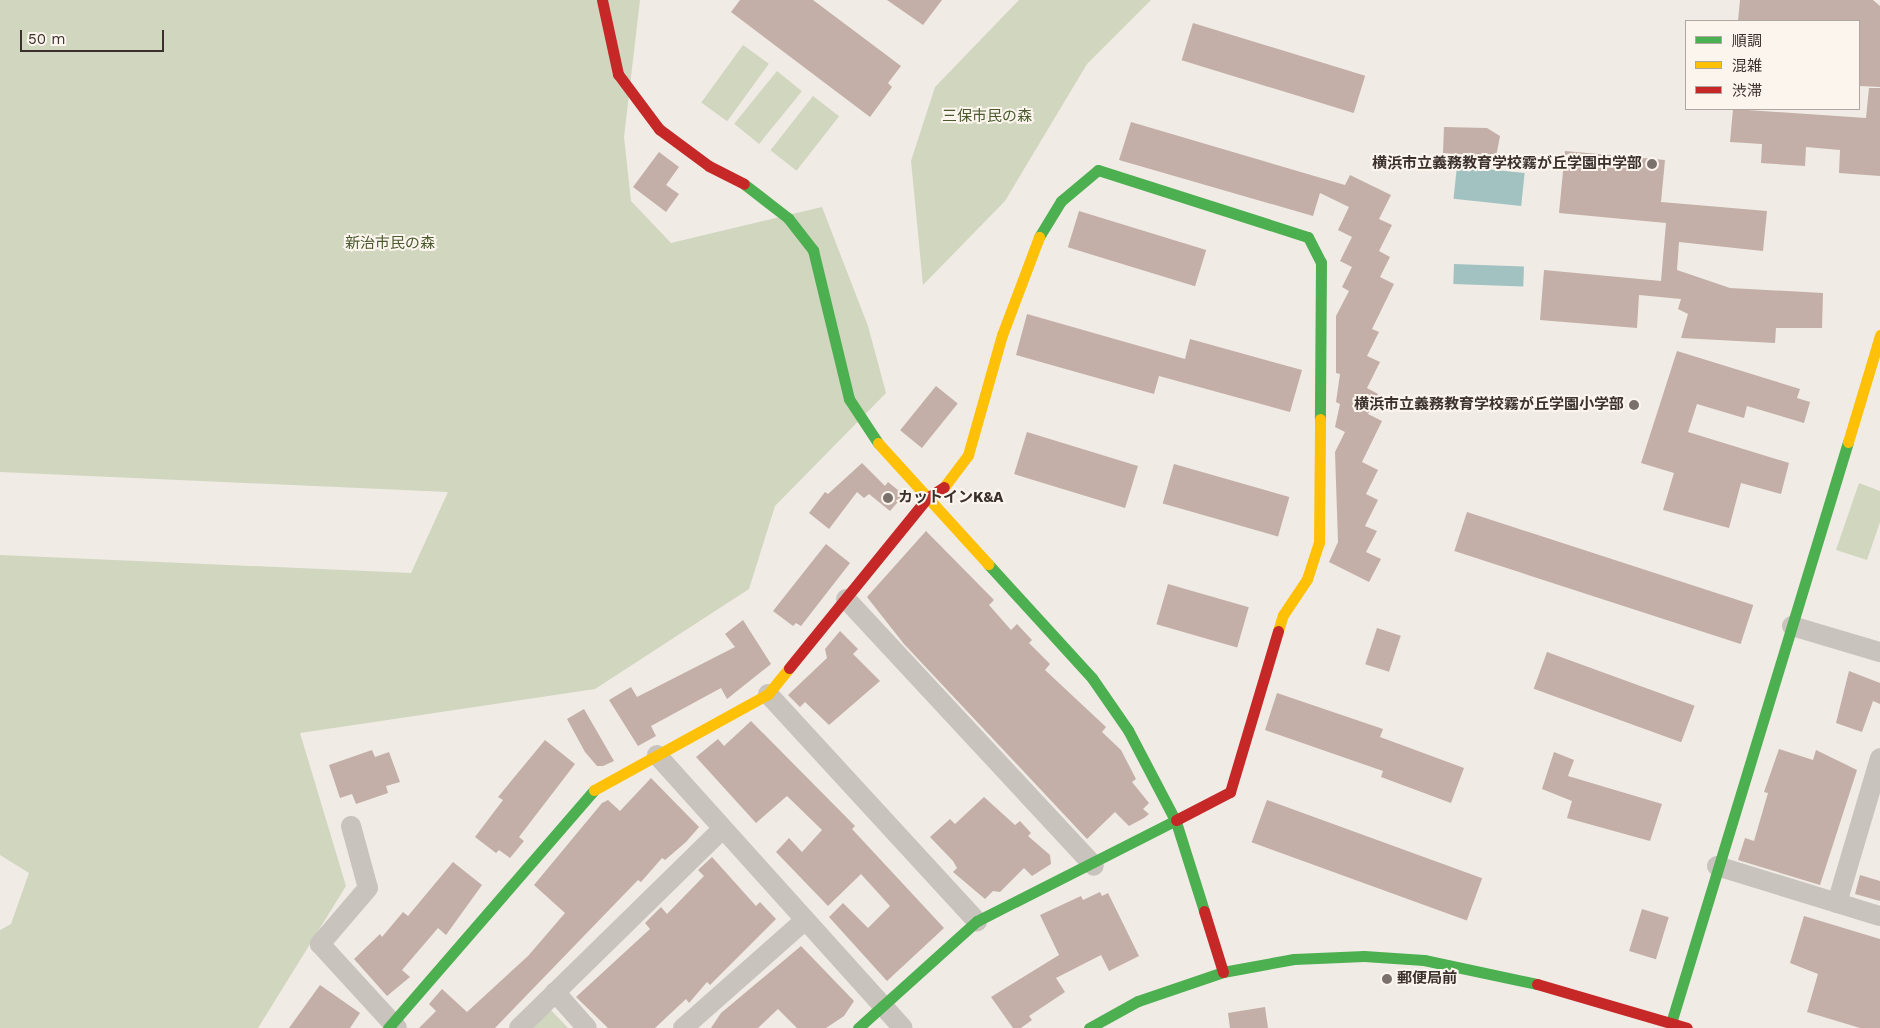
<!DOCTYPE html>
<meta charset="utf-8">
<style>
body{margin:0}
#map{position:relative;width:1880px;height:1028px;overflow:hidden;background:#f0ebe5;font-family:"Work Sans","Noto Sans JP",sans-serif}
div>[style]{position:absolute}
.green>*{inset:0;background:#d1d6bf;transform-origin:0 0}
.water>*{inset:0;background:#a1c2c1;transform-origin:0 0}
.building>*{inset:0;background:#c3afa7;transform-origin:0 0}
.street>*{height:20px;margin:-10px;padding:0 10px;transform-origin:10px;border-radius:10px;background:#c9c3be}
.fast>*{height:11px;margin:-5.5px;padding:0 5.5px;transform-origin:5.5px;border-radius:5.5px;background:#4caf50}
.slow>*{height:11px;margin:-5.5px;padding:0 5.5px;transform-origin:5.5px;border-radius:5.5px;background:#ffc107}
.jam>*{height:11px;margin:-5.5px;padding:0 5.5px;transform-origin:5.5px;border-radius:5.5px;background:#c62828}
.dots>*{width:14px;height:14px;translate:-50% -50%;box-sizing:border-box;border:2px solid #fbf5ee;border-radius:50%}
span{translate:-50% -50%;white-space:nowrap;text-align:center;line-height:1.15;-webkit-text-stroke:4px #fbf5ee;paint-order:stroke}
.park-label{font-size:15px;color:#4a5a2e}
.poi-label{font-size:15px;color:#3b302b;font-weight:700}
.right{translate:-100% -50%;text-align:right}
.left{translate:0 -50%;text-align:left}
.legend{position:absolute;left:1685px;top:20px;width:175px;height:90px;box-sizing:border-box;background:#fbf5ee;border:1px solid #aea6a0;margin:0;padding:6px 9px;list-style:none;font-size:15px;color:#3b302b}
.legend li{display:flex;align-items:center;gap:10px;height:25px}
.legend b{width:25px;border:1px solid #aea6a0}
.scale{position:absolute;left:20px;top:30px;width:144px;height:22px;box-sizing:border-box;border:2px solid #3b302b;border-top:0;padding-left:6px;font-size:15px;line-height:18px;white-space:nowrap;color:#3b302b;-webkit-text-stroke:4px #fbf5ee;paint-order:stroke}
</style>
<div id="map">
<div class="green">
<i style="clip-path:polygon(0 0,640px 0,624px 137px,631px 201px,671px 243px,822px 207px,868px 326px,886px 393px,775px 506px,749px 589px,595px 689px,300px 733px,346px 886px,258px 1028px,0 1028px,0 930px,11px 924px,29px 873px,0 855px,0 555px,411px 573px,448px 492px,0 472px)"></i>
<i style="clip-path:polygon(1019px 0,1151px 0,1087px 64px,1005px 201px,923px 285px,911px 161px,935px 87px)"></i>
<i style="left:743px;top:45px;width:32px;height:71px;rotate:36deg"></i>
<i style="left:777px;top:71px;width:32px;height:68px;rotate:39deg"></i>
<i style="left:813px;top:96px;width:33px;height:69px;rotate:38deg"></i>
<i style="clip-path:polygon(1859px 483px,1880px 491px,1880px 522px,1867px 560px,1836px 550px)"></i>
<i style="clip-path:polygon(550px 1009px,568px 1028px,531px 1028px)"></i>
</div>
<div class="water">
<i style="left:1457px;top:166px;width:68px;height:33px;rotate:6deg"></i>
<i style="left:1454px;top:264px;width:70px;height:20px;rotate:2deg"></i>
</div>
<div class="building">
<i style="clip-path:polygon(740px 0,813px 0,901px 66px,888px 83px,892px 87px,870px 117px,731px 12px)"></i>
<i style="clip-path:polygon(887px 0,942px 0,923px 25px)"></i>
<i style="clip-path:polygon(1740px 0,1873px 0,1880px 6px,1880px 87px,1859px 86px,1859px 21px,1738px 21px)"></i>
<i style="left:1193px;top:23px;width:180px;height:39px;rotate:17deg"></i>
<i style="clip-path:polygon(1869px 88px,1880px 88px,1880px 176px,1839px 173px,1840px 150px,1806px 147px,1805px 166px,1761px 163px,1762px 144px,1730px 142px,1733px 109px,1866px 118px)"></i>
<i style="clip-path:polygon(1131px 122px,1345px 185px,1350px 175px,1391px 195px,1379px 219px,1392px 225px,1379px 251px,1390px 257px,1380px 277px,1394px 284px,1372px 329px,1379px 332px,1367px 356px,1380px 362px,1367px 388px,1378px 394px,1368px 414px,1382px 421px,1362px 462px,1378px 470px,1366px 494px,1378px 500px,1365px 526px,1377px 531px,1366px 552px,1381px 559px,1369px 582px,1329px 562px,1338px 542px,1335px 452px,1345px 432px,1335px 427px,1340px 404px,1336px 402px,1340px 374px,1336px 373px,1336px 316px,1349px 291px,1342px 287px,1352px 267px,1340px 261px,1352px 237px,1338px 230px,1349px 207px,1320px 193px,1313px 216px,1119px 160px)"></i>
<i style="clip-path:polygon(1444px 127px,1487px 128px,1500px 136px,1496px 157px,1443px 153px)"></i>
<i style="clip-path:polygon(1565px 151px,1665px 160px,1661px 202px,1767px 211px,1763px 251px,1679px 242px,1677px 270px,1730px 288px,1823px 293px,1822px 328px,1776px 328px,1775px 343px,1681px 338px,1688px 314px,1678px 309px,1681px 299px,1639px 295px,1637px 328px,1540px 320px,1544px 270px,1661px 281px,1666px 223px,1559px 213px)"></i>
<i style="clip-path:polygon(659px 152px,679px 167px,666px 185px,679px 194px,666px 212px,633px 187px)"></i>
<i style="left:1079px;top:211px;width:133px;height:38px;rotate:17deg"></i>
<i style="clip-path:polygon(1027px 314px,1185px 359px,1190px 339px,1302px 370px,1290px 412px,1159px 376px,1154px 394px,1016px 355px)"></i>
<i style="clip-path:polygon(1677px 351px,1800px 389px,1797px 398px,1810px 402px,1804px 423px,1747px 406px,1744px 418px,1697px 404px,1688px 432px,1789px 463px,1781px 494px,1741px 483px,1729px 528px,1663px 510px,1674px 473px,1641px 463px)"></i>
<i style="left:936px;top:386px;width:28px;height:57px;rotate:39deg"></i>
<i style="left:1027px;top:432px;width:116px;height:44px;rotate:17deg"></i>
<i style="clip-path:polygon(862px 463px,885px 486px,888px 482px,904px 495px,890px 511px,869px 494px,864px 498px,857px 492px,829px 529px,809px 513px,825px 492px,828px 494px)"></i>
<i style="left:1174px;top:464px;width:120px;height:41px;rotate:16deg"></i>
<i style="left:1467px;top:512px;width:301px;height:41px;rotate:18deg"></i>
<i style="clip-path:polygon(926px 531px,994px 600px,989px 605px,1011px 630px,1017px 624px,1032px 640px,1029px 643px,1050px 664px,1045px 670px,1106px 727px,1102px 732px,1121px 750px,1136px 779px,1132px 782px,1149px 803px,1143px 809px,1149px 814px,1144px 818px,1129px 826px,1115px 812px,1087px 839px,904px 644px,867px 597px)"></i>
<i style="clip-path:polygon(826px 544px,850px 563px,801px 626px,796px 623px,793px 626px,773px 611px)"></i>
<i style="left:1168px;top:584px;width:84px;height:42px;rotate:16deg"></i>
<i style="clip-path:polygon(743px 620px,771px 664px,727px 699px,721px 688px,651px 726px,656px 736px,638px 746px,609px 700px,631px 687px,637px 697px,735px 647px,725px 634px)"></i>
<i style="left:1377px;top:628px;width:25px;height:38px;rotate:18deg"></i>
<i style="clip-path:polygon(840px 631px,858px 649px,853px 654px,880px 681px,829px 725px,805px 702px,800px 707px,788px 695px,827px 658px,825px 649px)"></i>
<i style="left:1547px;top:652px;width:157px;height:39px;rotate:20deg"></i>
<i style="clip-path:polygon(1849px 671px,1880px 683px,1880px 704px,1873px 701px,1862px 732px,1836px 723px)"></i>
<i style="clip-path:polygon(1277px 693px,1383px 729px,1380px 737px,1464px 768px,1451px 803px,1381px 777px,1383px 771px,1265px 730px)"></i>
<i style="clip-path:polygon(584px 709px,614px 761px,603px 766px,597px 766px,585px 752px,567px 719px)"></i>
<i style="clip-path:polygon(751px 721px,855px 826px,852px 829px,944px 928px,887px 981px,829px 917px,843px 903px,868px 928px,890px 906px,861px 874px,828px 906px,776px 852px,789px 838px,802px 852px,822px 830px,787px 796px,756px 823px,696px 757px,718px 739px,724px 746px)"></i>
<i style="clip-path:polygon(545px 740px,575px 764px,519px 837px,524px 841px,510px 858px,499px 850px,496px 853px,475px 837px,503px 800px,498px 797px)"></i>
<i style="clip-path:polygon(1779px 749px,1813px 760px,1816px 750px,1857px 770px,1820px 885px,1738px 860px,1745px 838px,1754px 841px,1768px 793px,1764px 792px)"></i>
<i style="clip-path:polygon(372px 750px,375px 757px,389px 752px,400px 782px,386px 786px,388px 793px,356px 804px,352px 794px,340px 798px,329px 765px)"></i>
<i style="clip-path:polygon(1554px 752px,1574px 760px,1568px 776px,1662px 804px,1650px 841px,1567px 818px,1572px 801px,1542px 789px)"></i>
<i style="clip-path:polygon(651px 778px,699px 827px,686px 842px,665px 860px,662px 858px,641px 882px,638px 880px,495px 1028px,419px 1028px,436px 1011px,429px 1004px,442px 989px,467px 1012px,528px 956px,565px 913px,534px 885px,602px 803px,608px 800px,620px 811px)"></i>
<i style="clip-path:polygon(984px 797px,1015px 825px,1020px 821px,1031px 833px,1028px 836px,1050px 855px,1051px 864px,1032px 876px,1024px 868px,1000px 892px,993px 891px,985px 899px,953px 872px,957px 868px,953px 861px,930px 837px,950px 819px,955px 824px)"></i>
<i style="left:1267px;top:800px;width:229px;height:45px;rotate:20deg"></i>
<i style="clip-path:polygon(712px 857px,756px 906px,760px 902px,776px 919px,710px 985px,707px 982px,689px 1003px,686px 999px,655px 1028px,608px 1028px,576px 997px,650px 929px,645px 923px,661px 907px,667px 914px,704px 876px,698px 870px)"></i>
<i style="clip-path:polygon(453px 862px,482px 885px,446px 935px,438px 928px,402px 970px,410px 977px,387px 996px,354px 959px,380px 934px,382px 937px,403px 912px,408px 916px)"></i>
<i style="clip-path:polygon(1860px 875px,1880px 881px,1880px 901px,1855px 894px)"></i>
<i style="clip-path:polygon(1100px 892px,1102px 896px,1108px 893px,1139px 956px,1109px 971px,1101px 955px,1056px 978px,1065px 992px,1029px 1016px,1032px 1020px,1021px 1028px,1013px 1028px,991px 997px,1059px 955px,1040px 915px,1081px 896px,1083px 900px)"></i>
<i style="left:1642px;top:909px;width:28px;height:44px;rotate:17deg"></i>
<i style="clip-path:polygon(1804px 916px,1880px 939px,1880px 1028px,1860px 1028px,1807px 1012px,1818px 974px,1790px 963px)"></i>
<i style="clip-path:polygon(801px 946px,854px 1001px,844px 1016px,826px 1028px,797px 1028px,778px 1009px,758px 1028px,711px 1028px,721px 1013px)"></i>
<i style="clip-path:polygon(320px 985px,360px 1013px,350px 1028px,289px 1028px)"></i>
<i style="clip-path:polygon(1265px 1007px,1268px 1028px,1230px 1028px,1228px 1013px)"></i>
</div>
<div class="street">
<i style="left:846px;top:599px;width:364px;rotate:47.1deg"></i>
<i style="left:1792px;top:626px;width:92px;rotate:16.5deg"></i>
<i style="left:768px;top:694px;width:309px;rotate:47.4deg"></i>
<i style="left:657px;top:755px;width:367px;rotate:48deg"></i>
<i style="left:351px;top:826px;width:64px;rotate:74.7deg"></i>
<i style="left:368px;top:888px;width:74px;rotate:130.6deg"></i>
<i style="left:320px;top:944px;width:114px;rotate:47.5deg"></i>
<i style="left:1717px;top:866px;width:170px;rotate:17.1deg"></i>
<i style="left:1837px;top:903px;width:151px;rotate:-73.5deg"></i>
<i style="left:555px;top:992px;width:48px;rotate:48.4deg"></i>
<i style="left:519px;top:1028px;width:284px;rotate:-44.4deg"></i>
<i style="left:683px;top:1028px;width:163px;rotate:-41.5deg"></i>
</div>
<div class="fast">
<i style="left:744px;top:184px;width:56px;rotate:37.7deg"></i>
<i style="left:788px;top:218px;width:41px;rotate:52deg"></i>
<i style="left:813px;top:250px;width:153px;rotate:76.4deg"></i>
<i style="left:849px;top:399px;width:53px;rotate:56.6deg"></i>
<i style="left:1039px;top:237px;width:42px;rotate:-58.6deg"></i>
<i style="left:1061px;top:201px;width:48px;rotate:-40deg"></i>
<i style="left:1098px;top:170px;width:220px;rotate:17.7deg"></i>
<i style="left:1308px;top:237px;width:28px;rotate:63deg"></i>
<i style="left:1321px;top:262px;width:157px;rotate:90.4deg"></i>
<i style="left:988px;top:564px;width:154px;rotate:47.6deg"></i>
<i style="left:1092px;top:678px;width:63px;rotate:55.3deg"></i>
<i style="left:1128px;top:730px;width:104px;rotate:62.4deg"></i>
<i style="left:1176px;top:822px;width:93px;rotate:72.5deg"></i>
<i style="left:1671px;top:1023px;width:607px;rotate:-73.06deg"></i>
<i style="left:388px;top:1028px;width:315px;rotate:-49.1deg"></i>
<i style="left:858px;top:1028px;width:160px;rotate:-42deg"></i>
<i style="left:977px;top:921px;width:223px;rotate:-26.9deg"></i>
<i style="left:1089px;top:1028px;width:56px;rotate:-28.9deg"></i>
<i style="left:1138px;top:1001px;width:90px;rotate:-18.8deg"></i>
<i style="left:1223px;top:972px;width:72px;rotate:-10.4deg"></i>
<i style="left:1294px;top:959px;width:70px;rotate:-2.5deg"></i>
<i style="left:1364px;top:956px;width:60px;rotate:3.8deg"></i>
<i style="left:1424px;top:960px;width:116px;rotate:12deg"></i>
</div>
<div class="slow">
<i style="left:1848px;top:442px;width:112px;rotate:-73.3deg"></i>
<i style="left:878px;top:443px;width:164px;rotate:47.7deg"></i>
<i style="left:944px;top:487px;width:40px;rotate:-53deg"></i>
<i style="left:968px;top:455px;width:125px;rotate:-74.2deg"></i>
<i style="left:1002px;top:335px;width:105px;rotate:-69.3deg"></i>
<i style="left:1278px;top:631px;width:17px;rotate:-73deg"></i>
<i style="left:1283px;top:615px;width:43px;rotate:-56.3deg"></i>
<i style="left:1307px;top:579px;width:38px;rotate:-72deg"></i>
<i style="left:1319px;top:543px;width:124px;rotate:-89.5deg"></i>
<i style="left:594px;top:790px;width:199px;rotate:-28.9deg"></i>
<i style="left:768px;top:694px;width:33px;rotate:-51deg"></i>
</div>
<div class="jam">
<i style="left:602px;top:0;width:76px;rotate:77.8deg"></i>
<i style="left:618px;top:74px;width:69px;rotate:53.3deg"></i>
<i style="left:659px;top:129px;width:62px;rotate:36.5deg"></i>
<i style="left:709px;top:166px;width:39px;rotate:27deg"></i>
<i style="left:789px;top:668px;width:219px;rotate:-50.9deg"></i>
<i style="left:927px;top:498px;width:20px;rotate:-33deg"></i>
<i style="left:1176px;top:820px;width:61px;rotate:-27.4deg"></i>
<i style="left:1230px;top:792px;width:168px;rotate:-73.4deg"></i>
<i style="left:1204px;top:911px;width:64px;rotate:72.7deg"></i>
<i style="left:1537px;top:984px;width:156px;rotate:16.3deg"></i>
</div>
<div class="dots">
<i style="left:1652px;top:164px;background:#7a716c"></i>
<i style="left:1634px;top:405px;background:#7a716c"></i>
<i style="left:888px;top:498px;background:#7a716c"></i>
<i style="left:1387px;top:979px;background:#7a716c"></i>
</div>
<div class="park-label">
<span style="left:987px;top:117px">三保市民の森</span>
<span style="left:390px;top:244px">新治市民の森</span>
</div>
<div class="poi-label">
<span class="right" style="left:1642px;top:164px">横浜市立義務教育学校霧が丘学園中学部</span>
<span class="right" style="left:1624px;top:405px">横浜市立義務教育学校霧が丘学園小学部</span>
<span class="left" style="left:898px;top:498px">カットインK&amp;A</span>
<span class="left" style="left:1397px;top:979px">郵便局前</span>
</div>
<ul class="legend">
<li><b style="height:6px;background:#4caf50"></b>順調</li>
<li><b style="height:6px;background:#ffc107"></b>混雑</li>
<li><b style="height:6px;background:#c62828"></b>渋滞</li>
</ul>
<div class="scale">50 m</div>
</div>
